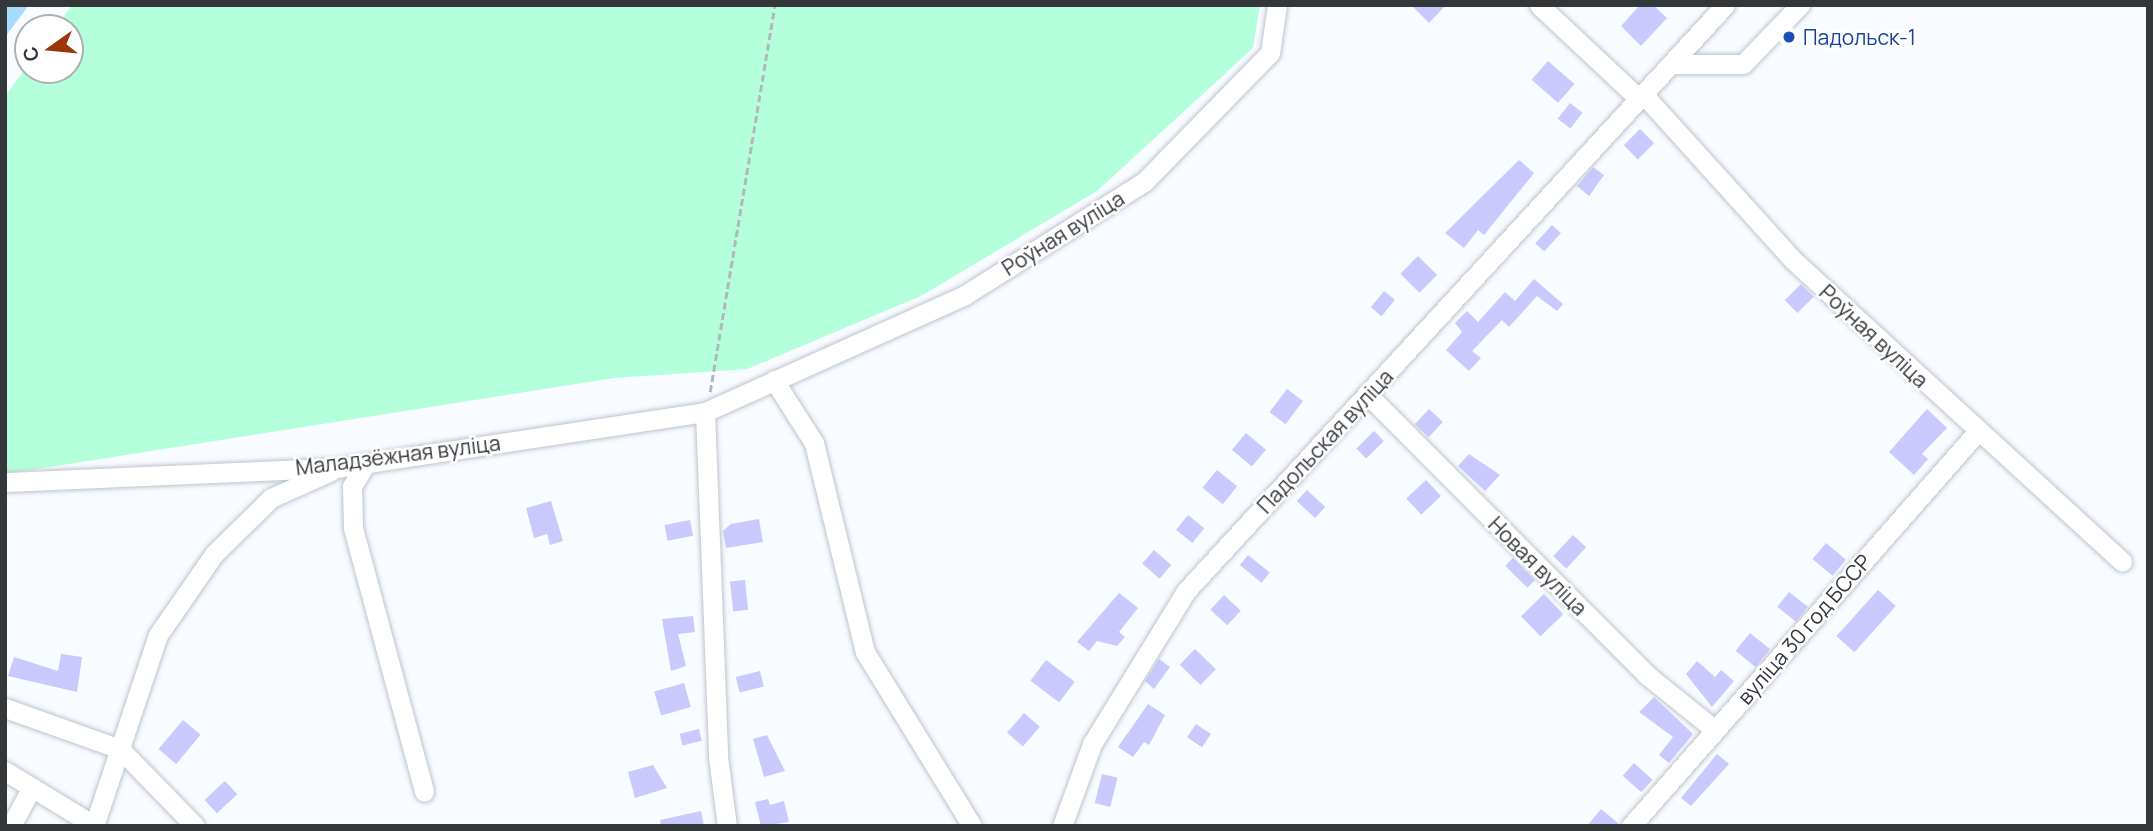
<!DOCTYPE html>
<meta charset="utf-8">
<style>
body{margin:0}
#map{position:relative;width:2153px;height:831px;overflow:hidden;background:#f8fbff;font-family:Manrope,sans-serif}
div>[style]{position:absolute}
.green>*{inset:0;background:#b3ffdb}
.water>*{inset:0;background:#a5dbfe}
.building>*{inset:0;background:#c9c9fe;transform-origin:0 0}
.path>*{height:2.5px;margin-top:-1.25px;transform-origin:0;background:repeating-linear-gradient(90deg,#b4b7ba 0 7px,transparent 0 10.5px)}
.roads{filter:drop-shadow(0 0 2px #bdc4cd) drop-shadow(0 0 2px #bdc4cd)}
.minor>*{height:19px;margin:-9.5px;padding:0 9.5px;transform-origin:9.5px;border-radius:9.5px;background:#fff}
.dots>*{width:19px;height:19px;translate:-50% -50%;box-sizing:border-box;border:4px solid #fff;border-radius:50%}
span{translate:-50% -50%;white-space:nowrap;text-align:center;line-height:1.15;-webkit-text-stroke:5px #fff;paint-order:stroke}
.transit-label{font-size:21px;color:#164399}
.left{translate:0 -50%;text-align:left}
.street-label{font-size:21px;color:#34373a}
.frame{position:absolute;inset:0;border:7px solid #34373a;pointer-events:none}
.north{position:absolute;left:14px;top:14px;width:70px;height:70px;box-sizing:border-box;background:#fff;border:2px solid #aeafb0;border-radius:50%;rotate:255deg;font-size:19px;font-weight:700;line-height:28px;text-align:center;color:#34373a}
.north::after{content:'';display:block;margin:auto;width:24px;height:32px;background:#9b360c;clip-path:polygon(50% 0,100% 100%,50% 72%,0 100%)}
</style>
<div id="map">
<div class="green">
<i style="clip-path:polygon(72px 5px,1260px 5px,1253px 48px,1097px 191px,921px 296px,747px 369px,614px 378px,5px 474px,5px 96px,28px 65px,70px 70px,70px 28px,55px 28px)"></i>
</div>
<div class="water">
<i style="clip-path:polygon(5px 5px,29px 5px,5px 37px)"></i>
</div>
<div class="building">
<i style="clip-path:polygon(1411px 5px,1446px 5px,1429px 23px)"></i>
<i style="clip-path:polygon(1640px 5px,1653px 5px,1667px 18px,1641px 46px,1621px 26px)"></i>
<i style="left:1548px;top:61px;width:35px;height:25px;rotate:41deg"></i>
<i style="left:1570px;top:103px;width:16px;height:20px;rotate:38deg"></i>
<i style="left:1640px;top:129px;width:20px;height:23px;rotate:45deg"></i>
<i style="clip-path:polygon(1519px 160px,1534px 173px,1484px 235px,1478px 230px,1464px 248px,1445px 233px)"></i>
<i style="clip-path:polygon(1593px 167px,1604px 175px,1589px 196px,1577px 186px)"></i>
<i style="left:1552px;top:225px;width:12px;height:25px;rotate:42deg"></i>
<i style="left:1418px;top:256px;width:27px;height:25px;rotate:45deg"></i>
<i style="clip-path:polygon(1534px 279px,1563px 304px,1557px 311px,1537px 296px,1509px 327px,1502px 320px,1472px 351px,1481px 358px,1469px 371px,1446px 350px,1462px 332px,1455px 323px,1467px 311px,1478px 322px,1505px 292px,1515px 301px)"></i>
<i style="left:1801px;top:284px;width:18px;height:23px;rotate:45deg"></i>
<i style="left:1384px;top:291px;width:14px;height:21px;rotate:39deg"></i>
<i style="left:1287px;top:389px;width:20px;height:29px;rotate:37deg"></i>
<i style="left:1429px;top:409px;width:19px;height:21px;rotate:43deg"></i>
<i style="clip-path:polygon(1927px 409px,1947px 428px,1922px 454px,1928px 459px,1914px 475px,1889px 452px)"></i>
<i style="left:1374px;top:431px;width:14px;height:25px;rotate:45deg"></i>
<i style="left:1246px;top:433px;width:26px;height:22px;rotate:40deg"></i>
<i style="clip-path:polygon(1469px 454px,1500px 475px,1485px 491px,1458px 466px)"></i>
<i style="left:1217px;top:470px;width:26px;height:23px;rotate:39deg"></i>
<i style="left:1426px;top:480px;width:22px;height:27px;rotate:47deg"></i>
<i style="left:1307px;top:490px;width:25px;height:15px;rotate:43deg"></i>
<i style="clip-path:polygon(551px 501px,563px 541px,550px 545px,547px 534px,534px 538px,526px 508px)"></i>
<i style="left:1188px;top:515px;width:21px;height:19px;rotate:39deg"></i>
<i style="clip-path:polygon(759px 519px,763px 542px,726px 548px,723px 531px,731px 524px)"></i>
<i style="left:690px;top:520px;width:16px;height:26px;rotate:79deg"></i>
<i style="left:1573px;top:535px;width:18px;height:29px;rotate:43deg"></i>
<i style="left:1826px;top:543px;width:26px;height:21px;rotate:40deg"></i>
<i style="left:1154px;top:550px;width:23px;height:18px;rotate:41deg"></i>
<i style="left:1248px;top:555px;width:28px;height:13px;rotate:39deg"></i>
<i style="left:1513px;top:558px;width:31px;height:11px;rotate:45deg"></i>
<i style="left:745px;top:580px;width:30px;height:15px;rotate:84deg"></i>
<i style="left:1878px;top:590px;width:24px;height:62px;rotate:42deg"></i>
<i style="left:1789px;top:592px;width:24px;height:19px;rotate:38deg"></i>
<i style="clip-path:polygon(1119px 593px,1138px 608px,1119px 632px,1125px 637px,1117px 646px,1097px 641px,1089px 651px,1077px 642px)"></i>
<i style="left:1544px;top:594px;width:28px;height:32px;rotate:46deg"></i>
<i style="left:1224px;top:595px;width:23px;height:20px;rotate:43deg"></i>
<i style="clip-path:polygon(693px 616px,695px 632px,678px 634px,686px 666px,671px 671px,662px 619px)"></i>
<i style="left:1750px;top:633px;width:26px;height:23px;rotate:39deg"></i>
<i style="left:1195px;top:649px;width:29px;height:22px;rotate:44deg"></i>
<i style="clip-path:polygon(61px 654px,82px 657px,77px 692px,8px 676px,14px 657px,58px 671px)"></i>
<i style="clip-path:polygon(1159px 659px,1170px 667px,1154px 689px,1145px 681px)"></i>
<i style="left:1046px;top:660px;width:36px;height:26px;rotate:37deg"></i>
<i style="clip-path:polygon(1697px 661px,1715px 677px,1721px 670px,1734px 681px,1712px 707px,1686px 674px)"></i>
<i style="left:760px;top:671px;width:16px;height:25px;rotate:76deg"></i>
<i style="left:684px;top:683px;width:25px;height:31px;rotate:74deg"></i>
<i style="clip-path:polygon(1654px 697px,1693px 734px,1669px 763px,1659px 755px,1673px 737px,1639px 712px)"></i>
<i style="clip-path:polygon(1148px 704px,1165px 715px,1149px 745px,1144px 742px,1133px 757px,1118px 747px)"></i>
<i style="left:1024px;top:713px;width:21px;height:26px;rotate:41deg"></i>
<i style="left:183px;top:720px;width:23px;height:38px;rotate:40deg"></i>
<i style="left:1196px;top:724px;width:18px;height:16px;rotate:34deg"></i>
<i style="left:699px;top:729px;width:12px;height:20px;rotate:76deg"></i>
<i style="clip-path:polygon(767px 735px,785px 771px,764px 777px,753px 739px)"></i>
<i style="clip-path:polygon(1717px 754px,1729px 764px,1691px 806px,1681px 798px)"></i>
<i style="left:1634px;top:763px;width:25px;height:17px;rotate:42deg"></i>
<i style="clip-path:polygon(653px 765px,667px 788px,635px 798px,628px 772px)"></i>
<i style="left:1102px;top:774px;width:16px;height:30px;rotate:14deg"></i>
<i style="left:225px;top:781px;width:18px;height:28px;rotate:47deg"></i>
<i style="clip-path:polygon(768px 799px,770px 805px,784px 801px,789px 822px,761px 826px,755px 802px)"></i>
<i style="clip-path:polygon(1601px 809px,1619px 824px,1619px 826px,1587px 826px)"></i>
<i style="clip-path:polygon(701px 811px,704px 826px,661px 826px,660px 820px)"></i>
</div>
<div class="path">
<i style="left:710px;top:392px;width:392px;rotate:-80.5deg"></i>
</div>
<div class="roads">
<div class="minor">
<i style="left:1539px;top:5px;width:137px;rotate:43.2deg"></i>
<i style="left:1671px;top:64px;width:72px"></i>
<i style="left:1743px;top:64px;width:82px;rotate:-46deg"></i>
<i style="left:1643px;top:94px;width:225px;rotate:47.9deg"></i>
<i style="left:1794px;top:261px;width:445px;rotate:42.5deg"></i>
<i style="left:774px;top:380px;width:75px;rotate:57.6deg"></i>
<i style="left:814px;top:443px;width:215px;rotate:76.3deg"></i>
<i style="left:865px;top:652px;width:204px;rotate:58.4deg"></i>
<i style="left:1368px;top:395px;width:395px;rotate:45.1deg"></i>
<i style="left:1647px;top:675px;width:87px;rotate:39deg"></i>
<i style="left:705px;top:412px;width:345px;rotate:87.8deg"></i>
<i style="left:718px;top:757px;width:70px;rotate:82.6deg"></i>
<i style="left:366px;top:463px;width:27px;rotate:121deg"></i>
<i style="left:352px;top:486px;width:42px;rotate:88.6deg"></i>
<i style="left:353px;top:528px;width:273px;rotate:74.9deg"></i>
<i style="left:5px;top:482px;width:337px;rotate:-2.5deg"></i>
<i style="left:342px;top:467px;width:367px;rotate:-8.6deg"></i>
<i style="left:705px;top:412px;width:285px;rotate:-24.2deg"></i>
<i style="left:965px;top:295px;width:212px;rotate:-32.3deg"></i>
<i style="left:1144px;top:182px;width:180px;rotate:-45.7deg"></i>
<i style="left:1270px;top:53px;width:49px;rotate:-81.7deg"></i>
<i style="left:5px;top:708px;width:122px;rotate:19.6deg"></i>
<i style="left:120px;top:749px;width:107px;rotate:45.8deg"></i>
<i style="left:5px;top:771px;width:105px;rotate:31.4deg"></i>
<i style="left:11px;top:826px;width:44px;rotate:-61.7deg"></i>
<i style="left:94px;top:826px;width:201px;rotate:-71.5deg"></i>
<i style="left:158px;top:635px;width:98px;rotate:-55.3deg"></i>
<i style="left:214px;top:554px;width:80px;rotate:-44.5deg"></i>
<i style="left:271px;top:498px;width:66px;rotate:-24.2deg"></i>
<i style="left:1062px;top:826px;width:87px;rotate:-69.9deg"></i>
<i style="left:1092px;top:744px;width:180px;rotate:-58.4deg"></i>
<i style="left:1186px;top:591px;width:796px;rotate:-47.39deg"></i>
<i style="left:1631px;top:826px;width:526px;rotate:-48.7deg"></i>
</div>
</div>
<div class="dots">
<i style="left:1789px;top:37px;background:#1a4fb4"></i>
</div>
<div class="transit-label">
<span class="left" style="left:1803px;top:37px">Падольск-1</span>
</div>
<div class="street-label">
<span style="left:1063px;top:233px;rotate:-32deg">Роўная вуліца</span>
<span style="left:1874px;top:336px;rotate:43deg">Роўная вуліца</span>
<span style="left:1325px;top:441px;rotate:-47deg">Падольская вуліца</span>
<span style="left:398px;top:455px;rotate:-7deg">Маладзёжная вуліца</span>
<span style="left:1538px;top:566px;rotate:45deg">Новая вуліца</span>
<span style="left:1804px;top:629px;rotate:-49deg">вуліца 30 год БССР</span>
</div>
<div class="frame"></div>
<div class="north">С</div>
</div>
